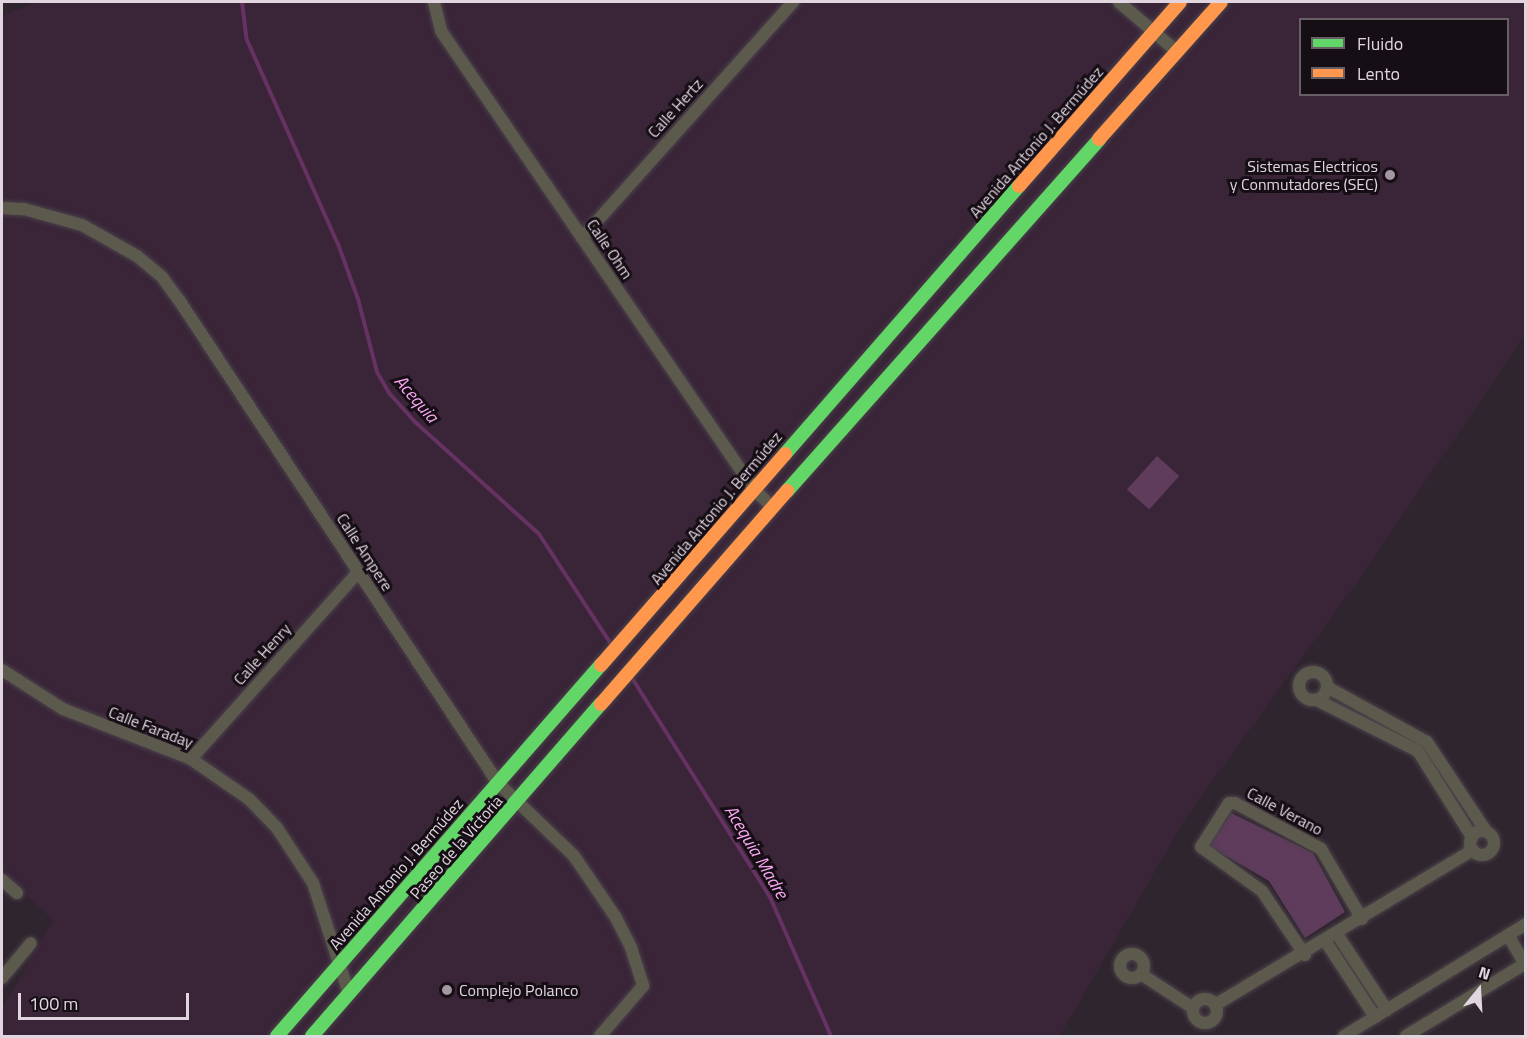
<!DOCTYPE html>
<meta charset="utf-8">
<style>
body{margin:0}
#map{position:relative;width:1527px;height:1038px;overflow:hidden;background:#2f252e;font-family:"Titillium Web",sans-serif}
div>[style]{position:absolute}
.built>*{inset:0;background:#392438}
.green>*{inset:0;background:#5f3c5c;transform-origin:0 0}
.stream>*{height:4px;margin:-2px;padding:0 2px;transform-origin:2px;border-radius:2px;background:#653261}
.roads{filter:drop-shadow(0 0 2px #4b424a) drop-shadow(0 0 2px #4b424a)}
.street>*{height:12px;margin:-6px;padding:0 6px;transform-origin:6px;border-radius:6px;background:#5c5a4c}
.street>.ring{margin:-6px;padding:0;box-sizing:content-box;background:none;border:12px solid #5c5a4c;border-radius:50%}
.fast>*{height:14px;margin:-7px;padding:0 7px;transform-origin:7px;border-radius:7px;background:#63d668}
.slow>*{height:14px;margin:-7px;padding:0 7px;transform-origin:7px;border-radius:7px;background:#ff974d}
.dots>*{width:16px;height:16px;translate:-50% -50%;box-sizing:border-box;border:3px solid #160e15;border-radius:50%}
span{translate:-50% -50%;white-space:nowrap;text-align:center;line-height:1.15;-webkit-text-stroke:6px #160e15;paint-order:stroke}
.street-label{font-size:16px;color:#e1d5e0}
.poi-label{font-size:16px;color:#e1d5e0}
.right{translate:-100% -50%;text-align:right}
.left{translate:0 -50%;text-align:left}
.water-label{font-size:18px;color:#faa8f3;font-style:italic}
.frame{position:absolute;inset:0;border:3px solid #e1d5e0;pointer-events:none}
.legend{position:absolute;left:1299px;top:18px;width:210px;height:78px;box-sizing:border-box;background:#160e15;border:2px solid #675e66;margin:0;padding:8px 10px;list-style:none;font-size:18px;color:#e1d5e0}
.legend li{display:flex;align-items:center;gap:12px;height:30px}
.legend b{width:30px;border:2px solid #675e66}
.north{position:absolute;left:1449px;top:960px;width:60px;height:60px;-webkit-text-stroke:4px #160e15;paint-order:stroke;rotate:18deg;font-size:16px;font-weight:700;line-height:24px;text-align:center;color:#e1d5e0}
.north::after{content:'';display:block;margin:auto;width:21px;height:27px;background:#e1d5e0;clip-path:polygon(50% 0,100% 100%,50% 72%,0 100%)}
.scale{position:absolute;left:18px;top:993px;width:171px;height:27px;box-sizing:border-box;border:3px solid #e1d5e0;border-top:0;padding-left:8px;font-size:18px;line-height:21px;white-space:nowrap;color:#e1d5e0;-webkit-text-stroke:4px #160e15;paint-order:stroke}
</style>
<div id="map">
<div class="built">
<i style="clip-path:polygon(evenodd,36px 2px,1525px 2px,1525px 335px,1363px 574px,1187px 816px,1060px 1036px,2px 1036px,2px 1008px,53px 920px,2px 874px,2px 16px,36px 2px,1300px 20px,1508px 20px,1508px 94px,1300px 94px,1300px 20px)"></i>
</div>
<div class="green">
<i style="left:1157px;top:456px;width:30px;height:45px;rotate:42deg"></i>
<i style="clip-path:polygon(1231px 813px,1313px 853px,1345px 912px,1305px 938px,1269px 881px,1209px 846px)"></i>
</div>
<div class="stream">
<i style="left:242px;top:2px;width:38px;rotate:83deg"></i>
<i style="left:247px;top:40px;width:223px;rotate:66deg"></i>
<i style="left:338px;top:244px;width:59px;rotate:70deg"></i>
<i style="left:358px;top:299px;width:75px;rotate:75.4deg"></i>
<i style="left:377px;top:372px;width:24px;rotate:60deg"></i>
<i style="left:389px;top:393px;width:38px;rotate:48deg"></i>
<i style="left:414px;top:421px;width:169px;rotate:42.1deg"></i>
<i style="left:539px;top:534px;width:131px;rotate:56.8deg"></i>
<i style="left:632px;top:678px;width:259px;rotate:57.8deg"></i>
<i style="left:770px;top:897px;width:152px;rotate:66.3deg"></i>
</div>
<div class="roads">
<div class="street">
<i style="left:434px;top:2px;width:30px;rotate:76deg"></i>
<i style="left:441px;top:31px;width:553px;rotate:55.68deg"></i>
<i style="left:753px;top:488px;width:28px;rotate:45deg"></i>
<i style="left:1119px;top:2px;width:74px;rotate:40.6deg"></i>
<i style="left:2px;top:208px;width:22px;rotate:3deg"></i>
<i style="left:24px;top:209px;width:60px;rotate:15.4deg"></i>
<i style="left:82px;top:225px;width:63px;rotate:29.4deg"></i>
<i style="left:137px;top:256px;width:33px;rotate:40deg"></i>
<i style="left:162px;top:277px;width:29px;rotate:54deg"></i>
<i style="left:179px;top:300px;width:579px;rotate:56.56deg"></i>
<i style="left:498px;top:783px;width:105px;rotate:43.8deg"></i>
<i style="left:574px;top:856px;width:73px;rotate:55.7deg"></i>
<i style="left:615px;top:916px;width:36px;rotate:63deg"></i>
<i style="left:631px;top:948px;width:40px;rotate:72deg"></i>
<i style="left:643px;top:986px;width:66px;rotate:130.7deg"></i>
<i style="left:582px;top:238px;width:317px;rotate:-48.2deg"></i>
<i style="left:2px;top:670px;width:72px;rotate:32.6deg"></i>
<i style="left:63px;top:709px;width:137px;rotate:21.3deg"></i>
<i style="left:191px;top:759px;width:70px;rotate:34.6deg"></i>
<i style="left:249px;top:799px;width:40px;rotate:46deg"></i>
<i style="left:277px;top:828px;width:66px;rotate:56.8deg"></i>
<i style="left:313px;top:883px;width:117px;rotate:72deg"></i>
<i class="ring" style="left:1299px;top:672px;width:16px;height:16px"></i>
<i style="left:1327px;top:687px;width:114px;rotate:28.8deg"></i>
<i style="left:1427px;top:742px;width:107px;rotate:56.5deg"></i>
<i style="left:1317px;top:700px;width:113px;rotate:26.8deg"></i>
<i style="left:1418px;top:751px;width:102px;rotate:57.9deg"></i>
<i style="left:191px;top:759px;width:251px;rotate:-48.2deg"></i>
<i class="ring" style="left:1470px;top:831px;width:12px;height:12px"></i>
<i style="left:2px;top:880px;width:20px;rotate:41deg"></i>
<i style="left:1337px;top:934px;width:91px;rotate:56.7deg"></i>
<i style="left:1508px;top:935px;width:34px;rotate:60deg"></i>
<i style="left:1326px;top:942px;width:90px;rotate:56.8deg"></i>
<i class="ring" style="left:1120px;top:954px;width:12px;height:12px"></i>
<i style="left:1305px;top:955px;width:77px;rotate:-123.9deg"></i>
<i style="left:1262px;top:891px;width:75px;rotate:-144.2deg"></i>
<i style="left:1201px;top:847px;width:52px;rotate:-57.5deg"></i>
<i style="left:1229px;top:803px;width:6px"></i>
<i style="left:1235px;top:803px;width:98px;rotate:28.1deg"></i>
<i style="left:1321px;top:849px;width:81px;rotate:59.6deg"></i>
<i style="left:1141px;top:974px;width:62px;rotate:33.2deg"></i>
<i style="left:2px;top:978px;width:45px;rotate:-50.4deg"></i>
<i class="ring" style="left:1193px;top:999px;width:12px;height:12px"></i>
<i style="left:1215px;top:1005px;width:301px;rotate:-31deg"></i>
<i style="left:1344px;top:1036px;width:214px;rotate:-31.6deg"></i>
<i style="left:1406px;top:1036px;width:140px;rotate:-31.3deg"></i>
</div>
<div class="fast">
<i style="left:785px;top:454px;width:356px;rotate:-48.9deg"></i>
<i style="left:787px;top:491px;width:470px;rotate:-48.4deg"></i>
<i style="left:277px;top:1036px;width:493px;rotate:-48.9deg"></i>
<i style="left:312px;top:1036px;width:440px;rotate:-49deg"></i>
</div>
<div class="slow">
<i style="left:1099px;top:139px;width:183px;rotate:-48.3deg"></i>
<i style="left:1019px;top:186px;width:244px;rotate:-48.8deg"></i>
<i style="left:601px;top:665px;width:280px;rotate:-48.9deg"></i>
<i style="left:601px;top:704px;width:283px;rotate:-48.9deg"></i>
</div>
</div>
<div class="dots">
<i style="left:1390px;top:175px;background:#a397a2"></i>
<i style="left:447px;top:990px;background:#a397a2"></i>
</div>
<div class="street-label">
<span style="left:675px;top:108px;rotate:-48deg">Calle Hertz</span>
<span style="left:1036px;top:142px;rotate:-49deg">Avenida Antonio J. Bermúdez</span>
<span style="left:610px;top:249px;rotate:56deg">Calle Ohm</span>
<span style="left:716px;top:508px;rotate:-50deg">Avenida Antonio J. Bermúdez</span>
<span style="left:365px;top:552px;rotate:57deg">Calle Ampere</span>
<span style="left:262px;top:654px;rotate:-48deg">Calle Henry</span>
<span style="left:151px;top:727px;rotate:21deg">Calle Faraday</span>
<span style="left:1285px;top:811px;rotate:28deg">Calle Verano</span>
<span style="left:456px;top:847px;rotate:-49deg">Paseo de la Victoria</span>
<span style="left:396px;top:874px;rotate:-49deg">Avenida Antonio J. Bermúdez</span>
</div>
<div class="poi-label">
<span class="right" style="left:1378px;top:175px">Sistemas Electricos<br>y Conmutadores (SEC)</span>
<span class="left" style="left:459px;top:990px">Complejo Polanco</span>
</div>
<div class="water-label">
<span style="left:416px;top:399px;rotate:49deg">Acequia</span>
<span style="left:756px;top:852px;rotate:59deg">Acequia Madre</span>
</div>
<div class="frame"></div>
<ul class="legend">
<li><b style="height:8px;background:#63d668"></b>Fluido</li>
<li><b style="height:8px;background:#ff974d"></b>Lento</li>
</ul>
<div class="north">N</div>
<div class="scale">100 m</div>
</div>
